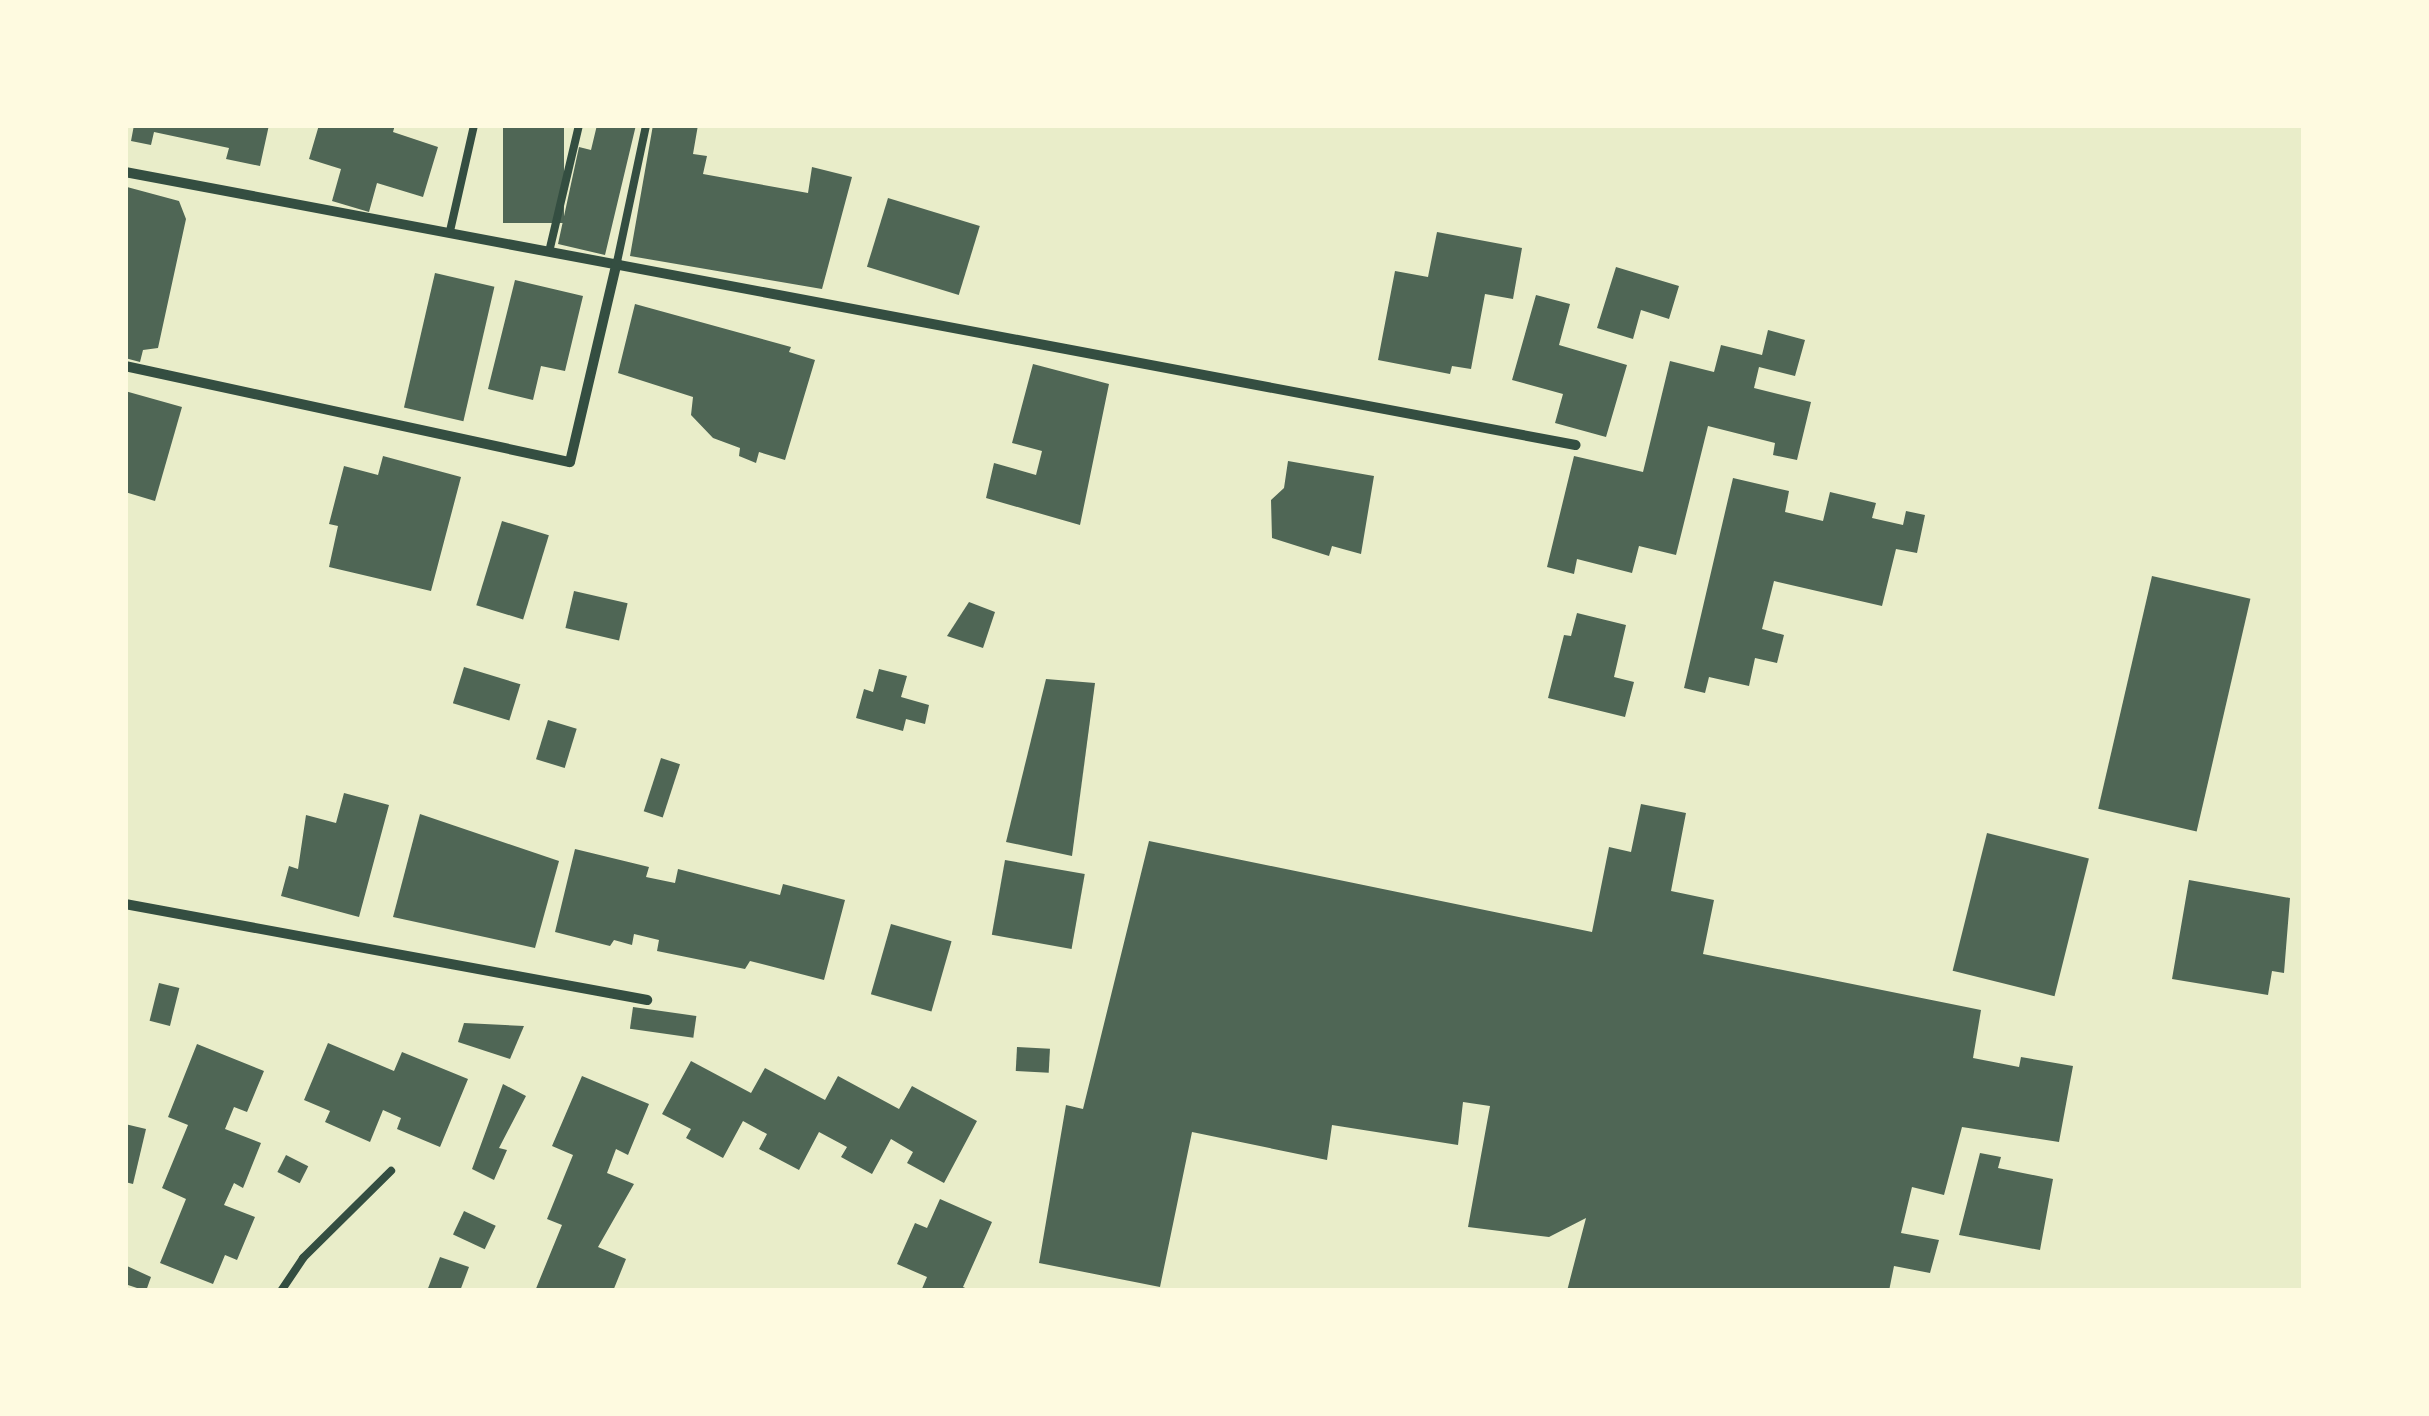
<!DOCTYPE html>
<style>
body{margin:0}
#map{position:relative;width:2429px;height:1416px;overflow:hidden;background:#e9edc9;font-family:"DM Sans",sans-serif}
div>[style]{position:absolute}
.building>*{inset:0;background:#4f6655;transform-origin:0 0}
.service>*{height:8px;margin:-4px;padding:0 4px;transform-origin:4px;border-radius:4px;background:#344e41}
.minor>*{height:10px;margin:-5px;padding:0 5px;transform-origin:5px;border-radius:5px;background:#344e41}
span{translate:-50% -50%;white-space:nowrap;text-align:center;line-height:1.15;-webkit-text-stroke:8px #fefae0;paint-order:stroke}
.frame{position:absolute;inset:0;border:128px solid #fefae0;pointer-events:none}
</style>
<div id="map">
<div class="building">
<i style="clip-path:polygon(134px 125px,269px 125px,260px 166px,226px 159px,229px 148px,154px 132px,151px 145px,131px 141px)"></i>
<i style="clip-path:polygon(319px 125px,395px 125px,393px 132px,438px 147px,423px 197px,377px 183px,369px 212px,332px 201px,341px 169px,309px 159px)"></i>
<i style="left:503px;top:125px;width:61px;height:98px"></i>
<i style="clip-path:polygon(597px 125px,636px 125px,605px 255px,558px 244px,579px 147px,591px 150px)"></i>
<i style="clip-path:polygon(653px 125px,698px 125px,693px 154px,707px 156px,703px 174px,808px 193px,812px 167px,852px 177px,822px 289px,630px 256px)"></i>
<i style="clip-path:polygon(127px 187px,179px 201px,186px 219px,158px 348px,143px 350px,140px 362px,125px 358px)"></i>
<i style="left:888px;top:198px;width:96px;height:72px;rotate:17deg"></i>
<i style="clip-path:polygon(1437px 232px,1522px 248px,1513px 299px,1485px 294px,1471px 369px,1452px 366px,1450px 374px,1378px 360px,1395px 271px,1428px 277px)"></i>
<i style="clip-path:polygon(1616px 267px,1679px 286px,1669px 319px,1641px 310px,1633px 339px,1597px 328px)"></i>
<i style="left:435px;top:273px;width:61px;height:138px;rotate:13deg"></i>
<i style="clip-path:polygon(515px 280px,583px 296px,565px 371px,541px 366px,533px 400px,488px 389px)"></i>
<i style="clip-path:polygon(1536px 295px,1570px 304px,1559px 345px,1627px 365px,1606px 437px,1555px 423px,1563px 394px,1512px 380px)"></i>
<i style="clip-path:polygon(635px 304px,791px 347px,789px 352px,815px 360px,785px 460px,759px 452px,756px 463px,739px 456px,740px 448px,713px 438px,691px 415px,693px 397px,618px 373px)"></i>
<i style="clip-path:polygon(1768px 330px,1805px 340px,1795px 376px,1759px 367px,1754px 388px,1811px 402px,1797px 460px,1773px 455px,1775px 443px,1708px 426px,1676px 555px,1639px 546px,1632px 573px,1577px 559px,1574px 574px,1547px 567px,1574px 456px,1643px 472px,1670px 361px,1714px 372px,1721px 345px,1762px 355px)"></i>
<i style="clip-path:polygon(1033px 364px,1109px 384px,1080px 525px,986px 498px,994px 463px,1036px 475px,1042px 451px,1012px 443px)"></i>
<i style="clip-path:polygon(125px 391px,182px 407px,155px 501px,125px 492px)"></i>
<i style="clip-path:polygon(383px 456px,461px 477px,431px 591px,329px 567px,338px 526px,329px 524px,344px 466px,378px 475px)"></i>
<i style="clip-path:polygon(1288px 461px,1374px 476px,1361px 554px,1332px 546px,1329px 556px,1272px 538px,1271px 500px,1284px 488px)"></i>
<i style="clip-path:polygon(1733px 478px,1789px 491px,1785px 512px,1823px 521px,1830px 492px,1876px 503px,1872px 518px,1903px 525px,1906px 511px,1925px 515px,1917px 553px,1896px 549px,1882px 606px,1774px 581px,1762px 629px,1784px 635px,1777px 663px,1755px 658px,1749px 686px,1709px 677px,1705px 693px,1684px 688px)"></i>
<i style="left:502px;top:521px;width:49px;height:88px;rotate:17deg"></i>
<i style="left:2152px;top:576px;width:101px;height:239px;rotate:13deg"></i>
<i style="left:574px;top:591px;width:55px;height:38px;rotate:13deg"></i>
<i style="clip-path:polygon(969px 602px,995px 612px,983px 648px,947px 636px)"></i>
<i style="clip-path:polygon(1577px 613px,1626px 625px,1614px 677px,1634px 682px,1625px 717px,1548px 698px,1564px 635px,1571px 636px)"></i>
<i style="left:464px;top:667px;width:59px;height:38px;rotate:17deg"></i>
<i style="clip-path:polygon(879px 669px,907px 676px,901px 697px,929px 705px,925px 724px,906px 719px,903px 731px,856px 718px,864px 689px,873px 692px)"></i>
<i style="clip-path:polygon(1046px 679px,1095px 683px,1072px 856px,1006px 842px)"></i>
<i style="left:548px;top:720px;width:30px;height:41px;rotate:17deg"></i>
<i style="left:661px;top:758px;width:20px;height:56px;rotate:18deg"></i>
<i style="clip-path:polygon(344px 793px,389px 805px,359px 917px,281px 896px,289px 866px,298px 869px,306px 815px,336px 823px)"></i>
<i style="clip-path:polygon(1641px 804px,1686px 813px,1671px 891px,1714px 900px,1703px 954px,1981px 1010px,1973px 1058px,2019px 1067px,2021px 1057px,2073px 1066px,2059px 1142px,1962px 1127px,1944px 1195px,1912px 1187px,1901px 1233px,1939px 1240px,1930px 1273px,1894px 1266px,1889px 1291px,1567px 1291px,1586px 1218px,1549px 1237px,1468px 1227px,1490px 1106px,1463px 1102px,1458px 1145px,1332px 1125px,1327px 1160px,1192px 1132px,1160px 1287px,1039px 1263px,1066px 1105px,1083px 1109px,1149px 841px,1592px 932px,1609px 847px,1631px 852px)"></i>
<i style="clip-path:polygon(420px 814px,559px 861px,535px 948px,393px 917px)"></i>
<i style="left:1987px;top:833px;width:105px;height:142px;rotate:14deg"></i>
<i style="clip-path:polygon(575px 849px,649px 867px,646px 877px,675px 883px,678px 869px,780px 895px,783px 884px,845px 900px,824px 980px,750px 961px,745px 969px,657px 951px,659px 940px,634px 934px,632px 945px,614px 940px,610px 946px,555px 932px)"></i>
<i style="left:1005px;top:860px;width:81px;height:76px;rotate:10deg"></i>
<i style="clip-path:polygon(2189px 880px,2290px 898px,2284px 973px,2272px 971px,2268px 995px,2172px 979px)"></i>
<i style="left:891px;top:924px;width:63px;height:73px;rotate:16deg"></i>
<i style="left:159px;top:983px;width:21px;height:39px;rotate:14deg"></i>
<i style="left:633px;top:1007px;width:64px;height:22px;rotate:8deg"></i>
<i style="clip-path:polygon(464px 1023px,524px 1026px,510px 1059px,458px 1042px)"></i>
<i style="clip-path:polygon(328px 1043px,394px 1071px,402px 1052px,468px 1079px,440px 1147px,397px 1129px,401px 1118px,383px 1110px,370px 1142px,325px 1122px,330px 1111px,304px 1100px)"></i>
<i style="clip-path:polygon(197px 1044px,264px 1071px,247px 1112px,234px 1107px,225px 1129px,261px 1143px,243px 1188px,234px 1183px,224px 1205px,255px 1217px,237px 1260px,225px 1255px,213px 1284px,160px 1263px,186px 1199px,162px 1188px,188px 1125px,168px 1117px)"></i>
<i style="left:1017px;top:1047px;width:33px;height:24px;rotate:3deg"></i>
<i style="clip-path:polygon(691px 1061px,751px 1093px,765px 1068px,825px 1100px,838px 1076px,899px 1109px,912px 1086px,977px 1121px,944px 1183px,907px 1163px,913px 1152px,891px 1139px,872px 1174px,841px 1157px,847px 1147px,819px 1132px,799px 1170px,759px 1149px,767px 1134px,743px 1121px,723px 1158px,686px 1138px,691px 1129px,662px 1114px)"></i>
<i style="clip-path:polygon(582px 1076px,649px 1104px,628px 1155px,616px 1149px,607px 1173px,634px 1184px,598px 1247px,626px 1259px,613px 1291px,535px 1291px,562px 1225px,547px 1219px,573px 1155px,552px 1146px)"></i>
<i style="clip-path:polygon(503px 1084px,526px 1096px,499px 1148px,507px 1150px,494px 1180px,472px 1169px)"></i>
<i style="clip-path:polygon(125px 1124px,146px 1129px,133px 1184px,125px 1182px)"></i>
<i style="clip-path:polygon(1980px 1153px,2001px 1157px,1998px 1168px,2053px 1179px,2040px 1250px,1959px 1235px)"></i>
<i style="left:286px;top:1155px;width:25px;height:19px;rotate:27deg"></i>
<i style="clip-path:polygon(940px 1199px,992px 1222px,963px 1287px,972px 1291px,921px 1291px,927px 1277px,897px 1264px,915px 1223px,927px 1228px)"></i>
<i style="left:464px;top:1211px;width:35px;height:26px;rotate:25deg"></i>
<i style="clip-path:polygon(440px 1257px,469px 1267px,460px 1291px,427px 1291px)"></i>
<i style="clip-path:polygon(127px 1266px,151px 1277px,146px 1291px,125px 1284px)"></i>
</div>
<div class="service">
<i style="left:450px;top:231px;width:109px;rotate:-77.2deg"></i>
<i style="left:549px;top:252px;width:130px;rotate:-76.7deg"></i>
<i style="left:617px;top:262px;width:140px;rotate:-78deg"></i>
<i style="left:281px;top:1291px;width:40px;rotate:-56deg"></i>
<i style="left:303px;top:1258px;width:124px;rotate:-44.7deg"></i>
</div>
<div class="minor">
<i style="left:125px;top:172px;width:1476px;rotate:10.66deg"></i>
<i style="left:125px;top:366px;width:455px;rotate:12.2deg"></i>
<i style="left:570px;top:462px;width:205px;rotate:-76.8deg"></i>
<i style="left:125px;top:904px;width:531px;rotate:10.42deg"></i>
</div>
<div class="frame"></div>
</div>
